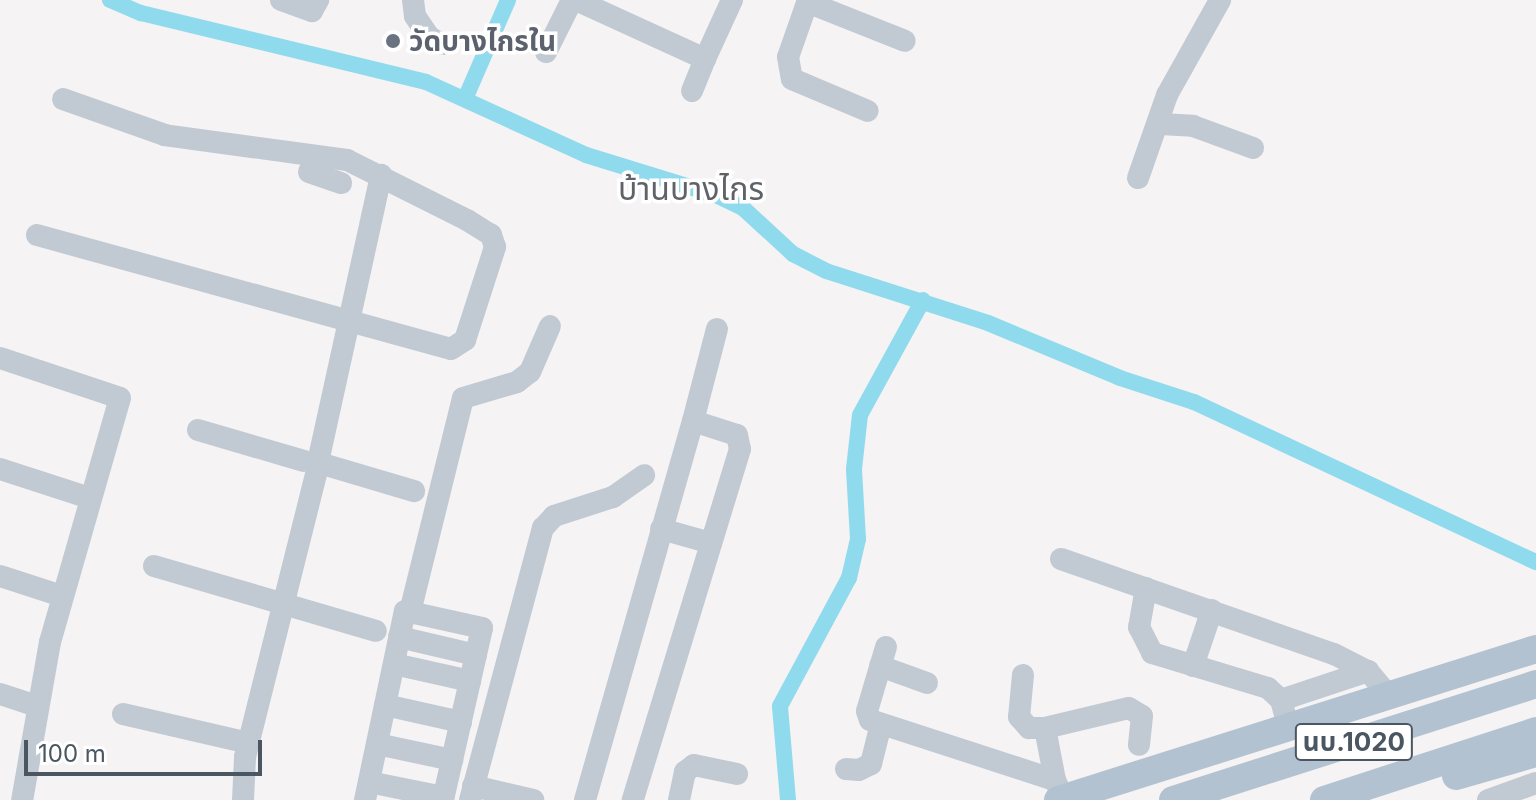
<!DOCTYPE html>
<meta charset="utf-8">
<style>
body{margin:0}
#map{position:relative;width:1536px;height:800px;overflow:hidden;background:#f5f3f3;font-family:Inter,"Noto Sans Thai",sans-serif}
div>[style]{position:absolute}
.canal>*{height:16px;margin:-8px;padding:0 8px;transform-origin:8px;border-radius:8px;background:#90daee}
.minor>*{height:22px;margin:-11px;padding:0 11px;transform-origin:11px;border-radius:11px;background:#c1cad2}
.major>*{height:28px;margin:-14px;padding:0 14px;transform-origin:14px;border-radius:14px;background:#b3c2d1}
.dots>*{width:22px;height:22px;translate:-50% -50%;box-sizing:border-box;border:4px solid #fff;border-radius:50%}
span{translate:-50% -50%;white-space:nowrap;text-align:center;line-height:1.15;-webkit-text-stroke:7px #fff;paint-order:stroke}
.shield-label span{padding:2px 6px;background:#fff;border:2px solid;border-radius:6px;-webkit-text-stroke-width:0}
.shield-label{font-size:26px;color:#4a5661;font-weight:700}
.worship-label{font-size:28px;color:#5b616d;font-weight:700}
.left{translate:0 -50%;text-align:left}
.quarter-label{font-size:32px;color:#5f6368}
.scale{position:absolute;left:24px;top:740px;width:238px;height:36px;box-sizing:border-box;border:4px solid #4a5661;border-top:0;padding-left:10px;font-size:24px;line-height:28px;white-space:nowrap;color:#4a5661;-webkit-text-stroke:6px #fff;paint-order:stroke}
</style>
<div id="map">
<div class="canal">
<i style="left:110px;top:0;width:34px;rotate:23deg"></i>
<i style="left:141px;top:13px;width:293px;rotate:13.6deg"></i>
<i style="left:426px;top:82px;width:176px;rotate:24.5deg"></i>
<i style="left:586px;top:155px;width:136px;rotate:17.1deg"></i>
<i style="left:716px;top:195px;width:30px;rotate:26deg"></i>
<i style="left:743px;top:208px;width:68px;rotate:42.6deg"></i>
<i style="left:793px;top:254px;width:37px;rotate:27deg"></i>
<i style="left:826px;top:271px;width:170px;rotate:17.8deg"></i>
<i style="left:988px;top:323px;width:143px;rotate:22.6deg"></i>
<i style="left:1120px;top:378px;width:78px;rotate:18deg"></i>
<i style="left:1194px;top:402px;width:378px;rotate:25.1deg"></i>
<i style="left:465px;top:99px;width:108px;rotate:-66.5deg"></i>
<i style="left:788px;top:800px;width:94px;rotate:-94.9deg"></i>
<i style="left:780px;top:706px;width:145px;rotate:-61.7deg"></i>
<i style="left:849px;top:578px;width:40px;rotate:-77deg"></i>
<i style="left:858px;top:539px;width:70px;rotate:-93.3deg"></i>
<i style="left:854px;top:469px;width:54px;rotate:-83.7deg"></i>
<i style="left:860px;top:415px;width:131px;rotate:-61.3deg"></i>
</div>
<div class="minor">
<i style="left:281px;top:0;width:33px;rotate:20deg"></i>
<i style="left:312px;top:11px;width:13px;rotate:-61deg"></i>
<i style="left:413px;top:0;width:16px;rotate:83deg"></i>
<i style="left:415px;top:16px;width:25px;rotate:56deg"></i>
<i style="left:429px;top:37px;width:15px;rotate:28deg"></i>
<i style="left:576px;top:0;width:142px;rotate:24.6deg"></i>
<i style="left:705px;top:59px;width:65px;rotate:-65.4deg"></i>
<i style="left:808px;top:0;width:60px;rotate:109.3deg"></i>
<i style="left:788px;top:57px;width:22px;rotate:80deg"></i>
<i style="left:792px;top:79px;width:82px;rotate:22.8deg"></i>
<i style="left:807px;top:2px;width:105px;rotate:21.7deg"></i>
<i style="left:546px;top:52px;width:58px;rotate:-63.4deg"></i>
<i style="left:692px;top:91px;width:35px;rotate:-68deg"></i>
<i style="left:1160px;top:124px;width:33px;rotate:3deg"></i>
<i style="left:1193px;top:126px;width:64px;rotate:20.1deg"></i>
<i style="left:309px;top:172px;width:34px;rotate:19deg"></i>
<i style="left:1138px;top:178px;width:88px;rotate:-70.7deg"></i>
<i style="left:1167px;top:95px;width:109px;rotate:-60.8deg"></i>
<i style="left:37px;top:235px;width:429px;rotate:15.4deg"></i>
<i style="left:451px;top:349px;width:17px;rotate:-33deg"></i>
<i style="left:465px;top:340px;width:98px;rotate:-72.1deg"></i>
<i style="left:495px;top:247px;width:13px;rotate:-108deg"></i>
<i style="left:491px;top:235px;width:28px;rotate:-148deg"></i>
<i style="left:467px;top:220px;width:134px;rotate:-153.4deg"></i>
<i style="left:347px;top:160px;width:184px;rotate:-172.2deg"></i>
<i style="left:165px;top:135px;width:108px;rotate:-160.6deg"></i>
<i style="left:0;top:358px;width:126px;rotate:18.4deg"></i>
<i style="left:120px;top:398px;width:254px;rotate:106deg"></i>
<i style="left:50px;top:642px;width:160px;rotate:100deg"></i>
<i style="left:693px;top:421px;width:95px;rotate:-75.4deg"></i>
<i style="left:198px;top:430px;width:110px;rotate:16.3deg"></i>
<i style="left:320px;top:453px;width:285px;rotate:-77.6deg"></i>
<i style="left:326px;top:465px;width:92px;rotate:16.5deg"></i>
<i style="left:0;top:469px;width:95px;rotate:17.9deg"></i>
<i style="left:661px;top:529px;width:52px;rotate:15.6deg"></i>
<i style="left:1061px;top:559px;width:289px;rotate:19.2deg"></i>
<i style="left:1334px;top:654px;width:38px;rotate:27deg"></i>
<i style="left:1368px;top:671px;width:33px;rotate:50deg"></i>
<i style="left:154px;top:566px;width:231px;rotate:16.3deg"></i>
<i style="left:0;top:576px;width:65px;rotate:17.9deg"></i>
<i style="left:1146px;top:588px;width:40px;rotate:100deg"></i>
<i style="left:1139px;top:627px;width:29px;rotate:63deg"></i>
<i style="left:1152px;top:653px;width:121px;rotate:16.8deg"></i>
<i style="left:1268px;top:688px;width:18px;rotate:43deg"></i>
<i style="left:1281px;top:700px;width:30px;rotate:75deg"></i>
<i style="left:410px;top:612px;width:220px;rotate:-76.1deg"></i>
<i style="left:463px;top:398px;width:56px;rotate:-16.5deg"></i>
<i style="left:517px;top:382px;width:16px;rotate:-38deg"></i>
<i style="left:530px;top:372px;width:50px;rotate:-66.5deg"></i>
<i style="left:399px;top:637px;width:79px;rotate:13.2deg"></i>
<i style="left:886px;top:647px;width:67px;rotate:106.5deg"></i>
<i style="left:867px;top:711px;width:9px;rotate:72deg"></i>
<i style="left:870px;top:720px;width:194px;rotate:18deg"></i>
<i style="left:1055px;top:780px;width:20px;rotate:66deg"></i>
<i style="left:394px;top:664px;width:78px;rotate:12.6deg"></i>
<i style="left:880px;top:666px;width:50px;rotate:19.9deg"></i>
<i style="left:1193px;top:666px;width:59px;rotate:-71.3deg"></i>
<i style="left:1023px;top:675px;width:42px;rotate:95.4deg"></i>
<i style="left:1019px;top:717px;width:15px;rotate:48deg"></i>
<i style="left:1029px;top:728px;width:16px"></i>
<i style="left:0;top:694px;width:38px;rotate:18deg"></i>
<i style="left:1281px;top:700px;width:92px;rotate:-18.4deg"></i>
<i style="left:385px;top:705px;width:78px;rotate:12.6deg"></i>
<i style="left:123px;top:714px;width:129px;rotate:13deg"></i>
<i style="left:377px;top:744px;width:77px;rotate:12deg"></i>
<i style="left:846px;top:769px;width:13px;rotate:4deg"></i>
<i style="left:859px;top:770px;width:13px;rotate:-27deg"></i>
<i style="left:871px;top:764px;width:41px;rotate:-76deg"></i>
<i style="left:1055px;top:780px;width:53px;rotate:-100.9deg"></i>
<i style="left:1045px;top:728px;width:86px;rotate:-13.4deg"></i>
<i style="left:1129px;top:708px;width:15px;rotate:32deg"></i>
<i style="left:1142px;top:716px;width:29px;rotate:96deg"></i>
<i style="left:369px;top:782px;width:76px;rotate:11.5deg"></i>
<i style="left:473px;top:786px;width:62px;rotate:13.1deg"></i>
<i style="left:243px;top:800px;width:43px;rotate:-87.3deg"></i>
<i style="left:245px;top:757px;width:292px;rotate:-75.9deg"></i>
<i style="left:365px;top:800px;width:193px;rotate:-78.1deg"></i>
<i style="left:405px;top:611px;width:79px;rotate:12.4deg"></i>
<i style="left:482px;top:628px;width:176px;rotate:102.8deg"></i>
<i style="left:470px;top:800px;width:282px;rotate:-75deg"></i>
<i style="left:543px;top:528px;width:16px;rotate:-47deg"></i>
<i style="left:554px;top:516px;width:62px;rotate:-17.9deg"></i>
<i style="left:613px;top:497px;width:38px;rotate:-35deg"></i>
<i style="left:585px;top:800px;width:394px;rotate:-74.1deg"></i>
<i style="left:693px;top:421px;width:46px;rotate:17.7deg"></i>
<i style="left:737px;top:435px;width:14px;rotate:78deg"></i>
<i style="left:740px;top:449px;width:367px;rotate:107deg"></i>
<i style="left:679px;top:800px;width:29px;rotate:-78deg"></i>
<i style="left:685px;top:772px;width:11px;rotate:-38deg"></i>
<i style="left:694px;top:765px;width:44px;rotate:11.8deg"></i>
<i style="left:1488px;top:800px;width:51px;rotate:-19.5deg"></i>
</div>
<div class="major">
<i style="left:1456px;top:776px;width:83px;rotate:-16deg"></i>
<i style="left:1058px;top:800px;width:501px;rotate:-17.53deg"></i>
<i style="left:1173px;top:800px;width:381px;rotate:-17.7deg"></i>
<i style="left:1324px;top:800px;width:223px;rotate:-18deg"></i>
</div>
<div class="dots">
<i style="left:393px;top:41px;background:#6b7280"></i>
</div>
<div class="shield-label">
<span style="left:1354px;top:742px">นบ.1020</span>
</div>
<div class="worship-label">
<span class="left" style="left:409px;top:41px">วัดบางไกรใน</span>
</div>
<div class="quarter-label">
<span style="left:691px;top:189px">บ้านบางไกร</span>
</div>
<div class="scale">100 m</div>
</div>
